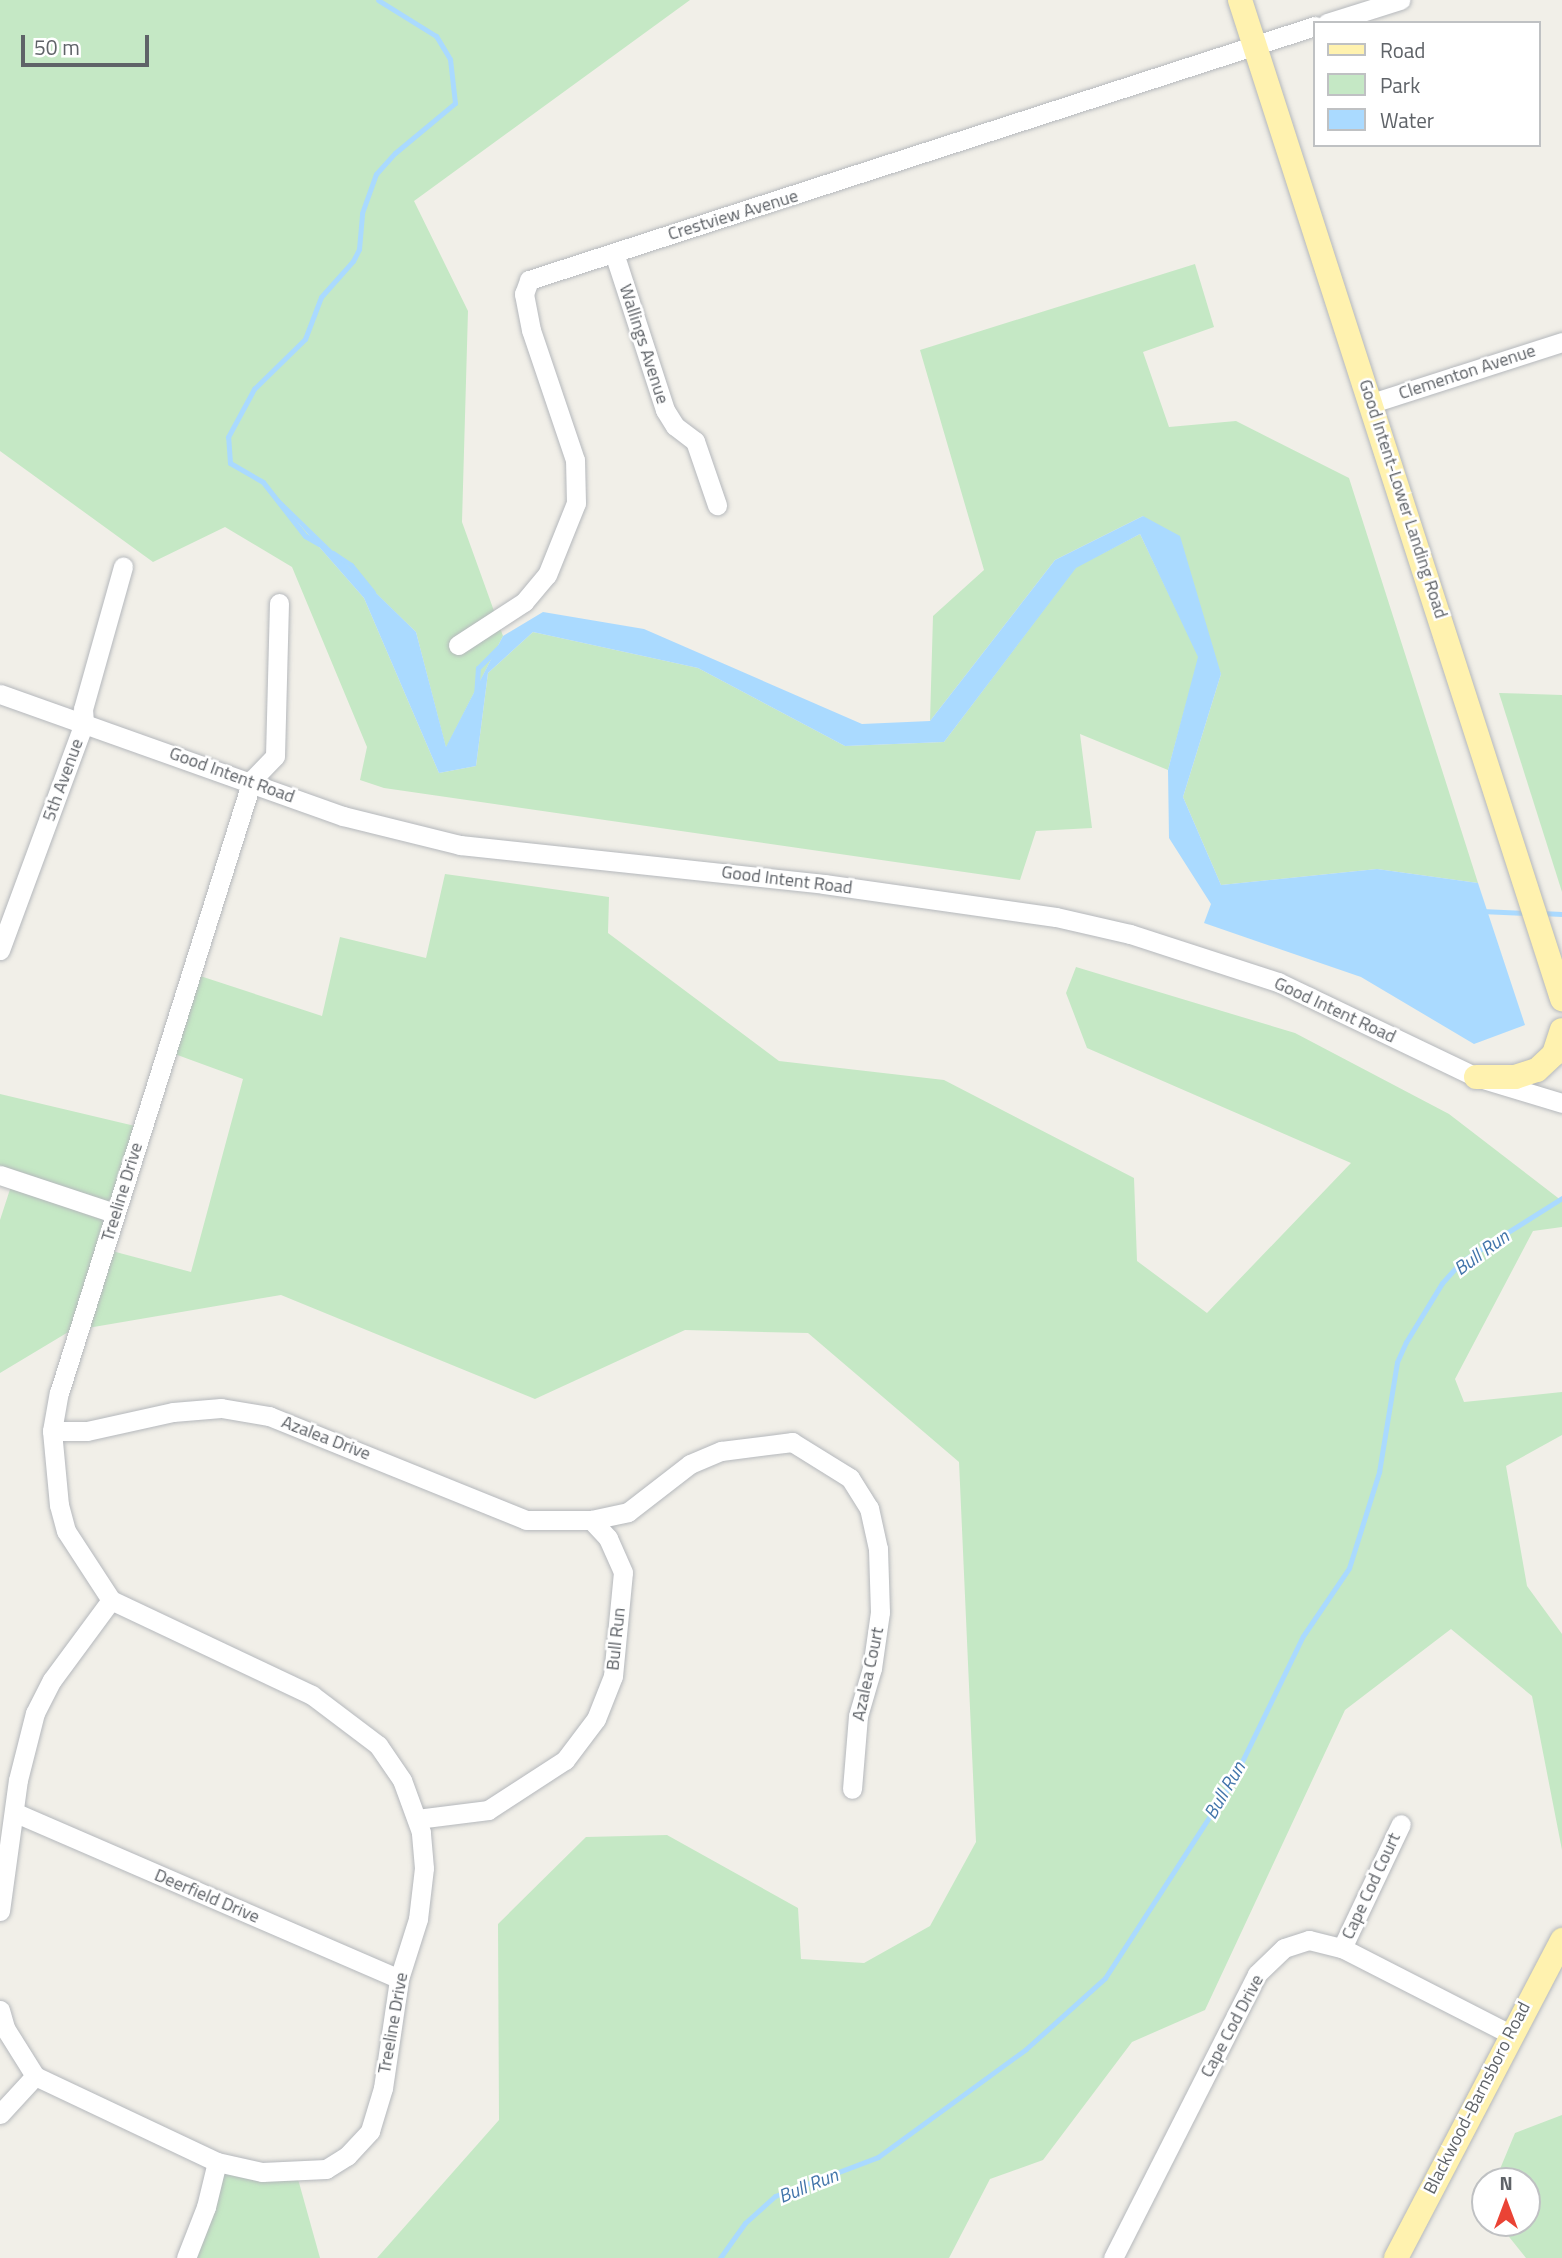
<!DOCTYPE html>
<style>
body{margin:0}
#map{position:relative;width:1562px;height:2258px;overflow:hidden;background:#f1efe8;font-family:"Titillium Web",sans-serif}
div>[style]{position:absolute}
.green>*{inset:0;background:#c5e8c5}
.water>*{inset:0;background:#aadaff}
.stream>*{height:5px;margin:-2.5px;padding:0 2.5px;transform-origin:2.5px;border-radius:2.5px;background:#aadaff}
.roads{filter:drop-shadow(0 0 2px #b5b8bc) drop-shadow(0 0 2px #b5b8bc)}
.minor>*{height:19px;margin:-9.5px;padding:0 9.5px;transform-origin:9.5px;border-radius:9.5px;background:#fff}
.major>*{height:24px;margin:-12px;padding:0 12px;transform-origin:12px;border-radius:12px;background:#fff2af}
span{translate:-50% -50%;white-space:nowrap;text-align:center;line-height:1.15;-webkit-text-stroke:5px #fff;paint-order:stroke}
.street-label{font-size:18px;color:#5f6368}
.water-label{font-size:19px;color:#4174aa;font-style:italic}
.legend{position:absolute;left:1313px;top:21px;width:228px;height:126px;box-sizing:border-box;background:#fff;border:2px solid #bfc1c3;margin:0;padding:9px 12px;list-style:none;font-size:21px;color:#5f6368}
.legend li{display:flex;align-items:center;gap:14px;height:35px}
.legend b{width:35px;border:2px solid #bfc1c3}
.north{position:absolute;left:1471px;top:2167px;width:70px;height:70px;box-sizing:border-box;background:#fff;border:2px solid #bfc1c3;border-radius:50%;rotate:0deg;font-size:19px;font-weight:700;line-height:28px;text-align:center;color:#5f6368}
.north::after{content:'';display:block;margin:auto;width:24px;height:32px;background:#ea4335;clip-path:polygon(50% 0,100% 100%,50% 72%,0 100%)}
.scale{position:absolute;left:21px;top:35px;width:128px;height:32px;box-sizing:border-box;border:4px solid #5f6368;border-top:0;padding-left:9px;font-size:21px;line-height:24px;white-space:nowrap;color:#5f6368;-webkit-text-stroke:5px #fff;paint-order:stroke}
</style>
<div id="map">
<div class="green">
<i style="clip-path:polygon(0 0,690px 0,414px 201px,468px 311px,462px 522px,503px 636px,446px 748px,416px 632px,272px 493px,364px 598px,439px 773px,476px 766px,488px 673px,533px 632px,698px 668px,845px 746px,944px 742px,1076px 567px,1140px 534px,1199px 657px,1168px 770px,1080px 734px,1092px 828px,1036px 831px,1020px 880px,384px 788px,360px 780px,367px 747px,292px 567px,225px 527px,153px 562px,0 451px)"></i>
<i style="clip-path:polygon(1195px 264px,1214px 327px,1143px 352px,1169px 427px,1236px 421px,1349px 478px,1478px 883px,1377px 869px,1221px 885px,1183px 797px,1221px 674px,1143px 516px,1055px 560px,930px 721px,933px 616px,984px 570px,920px 350px)"></i>
<i style="clip-path:polygon(1499px 693px,1562px 695px,1562px 892px)"></i>
<i style="clip-path:polygon(445px 874px,609px 897px,608px 933px,779px 1061px,944px 1080px,1134px 1178px,1137px 1261px,1207px 1313px,1351px 1163px,1087px 1048px,1066px 993px,1076px 967px,1295px 1033px,1449px 1114px,1562px 1201px,1562px 1227px,1533px 1231px,1455px 1379px,1464px 1402px,1562px 1392px,1562px 1435px,1506px 1466px,1527px 1586px,1562px 1634px,1562px 1850px,1532px 1696px,1451px 1629px,1345px 1710px,1205px 2010px,1132px 2042px,1043px 2160px,990px 2179px,949px 2258px,377px 2258px,499px 2120px,498px 1924px,586px 1837px,667px 1835px,798px 1908px,801px 1959px,864px 1963px,930px 1926px,976px 1842px,959px 1462px,808px 1333px,685px 1330px,535px 1399px,281px 1295px,70px 1331px,0 1373px,0 1220px,15px 1174px,0 1169px,0 1094px,135px 1126px,97px 1247px,191px 1272px,243px 1079px,161px 1049px,188px 972px,322px 1016px,340px 937px,426px 958px)"></i>
<i style="clip-path:polygon(1562px 2115px,1562px 2258px,1526px 2258px,1498px 2223px,1527px 2223px,1527px 2181px,1495px 2181px,1515px 2133px)"></i>
<i style="clip-path:polygon(218px 2168px,298px 2179px,320px 2258px,183px 2258px)"></i>
</div>
<div class="water">
<i style="clip-path:polygon(263px 483px,416px 632px,446px 747px,503px 636px,543px 612px,644px 629px,862px 724px,930px 721px,1055px 560px,1143px 516px,1180px 536px,1221px 674px,1183px 797px,1221px 885px,1377px 869px,1478px 883px,1525px 1025px,1474px 1044px,1361px 977px,1204px 923px,1211px 904px,1169px 838px,1168px 770px,1198px 657px,1140px 534px,1076px 568px,944px 742px,845px 746px,698px 668px,533px 632px,488px 673px,476px 766px,439px 773px,364px 598px)"></i>
</div>
<div class="stream">
<i style="left:319px;top:544px;width:16px;rotate:-150deg"></i>
<i style="left:305px;top:536px;width:68px;rotate:-127.9deg"></i>
<i style="left:263px;top:482px;width:38px;rotate:-150deg"></i>
<i style="left:230px;top:463px;width:26px;rotate:-94deg"></i>
<i style="left:228px;top:437px;width:55px;rotate:-61.6deg"></i>
<i style="left:254px;top:389px;width:71px;rotate:-44.4deg"></i>
<i style="left:305px;top:339px;width:45px;rotate:-69.1deg"></i>
<i style="left:321px;top:297px;width:48px;rotate:-48.4deg"></i>
<i style="left:353px;top:261px;width:13px;rotate:-63deg"></i>
<i style="left:359px;top:249px;width:36px;rotate:-85deg"></i>
<i style="left:362px;top:213px;width:41px;rotate:-70.3deg"></i>
<i style="left:376px;top:174px;width:28px;rotate:-48deg"></i>
<i style="left:395px;top:153px;width:78px;rotate:-39.8deg"></i>
<i style="left:455px;top:103px;width:44px;rotate:-96.5deg"></i>
<i style="left:450px;top:59px;width:27px;rotate:-121deg"></i>
<i style="left:436px;top:36px;width:68px;rotate:-148.2deg"></i>
<i style="left:333px;top:553px;width:22px;rotate:34deg"></i>
<i style="left:351px;top:565px;width:35px;rotate:51deg"></i>
<i style="left:476px;top:696px;width:28px;rotate:-86deg"></i>
<i style="left:478px;top:668px;width:31px;rotate:-45deg"></i>
<i style="left:1481px;top:911px;width:46px;rotate:2.5deg"></i>
<i style="left:1541px;top:913px;width:21px;rotate:3deg"></i>
<i style="left:720px;top:2258px;width:43px;rotate:-54.5deg"></i>
<i style="left:745px;top:2223px;width:40px;rotate:-42deg"></i>
<i style="left:775px;top:2196px;width:110px;rotate:-20.7deg"></i>
<i style="left:878px;top:2157px;width:183px;rotate:-36.1deg"></i>
<i style="left:1026px;top:2049px;width:106px;rotate:-41.9deg"></i>
<i style="left:1105px;top:1978px;width:234px;rotate:-57.1deg"></i>
<i style="left:1232px;top:1782px;width:162px;rotate:-64.1deg"></i>
<i style="left:1303px;top:1636px;width:82px;rotate:-55.9deg"></i>
<i style="left:1349px;top:1568px;width:101px;rotate:-72.6deg"></i>
<i style="left:1379px;top:1472px;width:111px;rotate:-80.7deg"></i>
<i style="left:1397px;top:1362px;width:22px;rotate:-66deg"></i>
<i style="left:1406px;top:1342px;width:69px;rotate:-58.6deg"></i>
<i style="left:1442px;top:1283px;width:30px;rotate:-48deg"></i>
<i style="left:1462px;top:1261px;width:118px;rotate:-32.2deg"></i>
</div>
<div class="roads">
<div class="minor">
<i style="left:1327px;top:23px;width:77px;rotate:-17.5deg"></i>
<i style="left:614px;top:253px;width:165px;rotate:72deg"></i>
<i style="left:665px;top:410px;width:19px;rotate:58deg"></i>
<i style="left:675px;top:426px;width:25px;rotate:37deg"></i>
<i style="left:695px;top:441px;width:68px;rotate:71deg"></i>
<i style="left:1372px;top:403px;width:200px;rotate:-17.8deg"></i>
<i style="left:458px;top:645px;width:79px;rotate:-33.1deg"></i>
<i style="left:524px;top:602px;width:35px;rotate:-50deg"></i>
<i style="left:547px;top:575px;width:78px;rotate:-68.1deg"></i>
<i style="left:576px;top:503px;width:43px;rotate:-91.3deg"></i>
<i style="left:575px;top:460px;width:137px;rotate:-108.7deg"></i>
<i style="left:531px;top:330px;width:37px;rotate:-101deg"></i>
<i style="left:524px;top:294px;width:15px;rotate:-70deg"></i>
<i style="left:529px;top:280px;width:826px;rotate:-17.91deg"></i>
<i style="left:0;top:694px;width:364px;rotate:19.6deg"></i>
<i style="left:343px;top:816px;width:121px;rotate:13.9deg"></i>
<i style="left:460px;top:845px;width:366px;rotate:6.1deg"></i>
<i style="left:824px;top:884px;width:234px;rotate:8.1deg"></i>
<i style="left:1056px;top:917px;width:76px;rotate:12.9deg"></i>
<i style="left:1130px;top:934px;width:156px;rotate:18deg"></i>
<i style="left:1278px;top:982px;width:220px;rotate:25.6deg"></i>
<i style="left:1476px;top:1077px;width:90px;rotate:16.8deg"></i>
<i style="left:0;top:950px;width:242px;rotate:-69.7deg"></i>
<i style="left:84px;top:723px;width:14px;rotate:-94deg"></i>
<i style="left:83px;top:709px;width:148px;rotate:-74.3deg"></i>
<i style="left:0;top:1175px;width:120px;rotate:18.4deg"></i>
<i style="left:52px;top:1431px;width:35px"></i>
<i style="left:87px;top:1431px;width:88px;rotate:-12.5deg"></i>
<i style="left:173px;top:1412px;width:48px;rotate:-4.8deg"></i>
<i style="left:221px;top:1408px;width:49px;rotate:9.5deg"></i>
<i style="left:269px;top:1416px;width:277px;rotate:22deg"></i>
<i style="left:526px;top:1520px;width:65px"></i>
<i style="left:591px;top:1520px;width:38px;rotate:-12deg"></i>
<i style="left:628px;top:1512px;width:78px;rotate:-37.7deg"></i>
<i style="left:690px;top:1464px;width:34px;rotate:-23deg"></i>
<i style="left:721px;top:1451px;width:72px;rotate:-7.2deg"></i>
<i style="left:792px;top:1442px;width:68px;rotate:31.8deg"></i>
<i style="left:850px;top:1478px;width:36px;rotate:58deg"></i>
<i style="left:869px;top:1508px;width:42px;rotate:77.6deg"></i>
<i style="left:878px;top:1549px;width:63px;rotate:88.2deg"></i>
<i style="left:880px;top:1612px;width:57px;rotate:98.1deg"></i>
<i style="left:872px;top:1668px;width:50px;rotate:106.3deg"></i>
<i style="left:858px;top:1716px;width:73px;rotate:94.7deg"></i>
<i style="left:16px;top:1813px;width:417px;rotate:23.4deg"></i>
<i style="left:417px;top:1819px;width:72px;rotate:-7.2deg"></i>
<i style="left:488px;top:1810px;width:92px;rotate:-33deg"></i>
<i style="left:565px;top:1760px;width:51px;rotate:-52.9deg"></i>
<i style="left:596px;top:1719px;width:46px;rotate:-68.4deg"></i>
<i style="left:613px;top:1676px;width:104px;rotate:-84.5deg"></i>
<i style="left:623px;top:1572px;width:37px;rotate:-114deg"></i>
<i style="left:608px;top:1538px;width:25px;rotate:-133deg"></i>
<i style="left:0;top:1911px;width:132px;rotate:-82.2deg"></i>
<i style="left:18px;top:1780px;width:69px;rotate:-75.8deg"></i>
<i style="left:35px;top:1713px;width:37px;rotate:-63deg"></i>
<i style="left:52px;top:1680px;width:99px;rotate:-53.6deg"></i>
<i style="left:1342px;top:1948px;width:137px;rotate:-64.6deg"></i>
<i style="left:0;top:2010px;width:19px;rotate:74deg"></i>
<i style="left:5px;top:2028px;width:57px;rotate:58deg"></i>
<i style="left:35px;top:2076px;width:201px;rotate:25.3deg"></i>
<i style="left:217px;top:2162px;width:46px;rotate:12.5deg"></i>
<i style="left:262px;top:2172px;width:64px;rotate:-2.7deg"></i>
<i style="left:326px;top:2169px;width:25px;rotate:-32deg"></i>
<i style="left:347px;top:2156px;width:34px;rotate:-47deg"></i>
<i style="left:370px;top:2131px;width:45px;rotate:-73.2deg"></i>
<i style="left:383px;top:2088px;width:110px;rotate:-81.6deg"></i>
<i style="left:399px;top:1979px;width:63px;rotate:-72.4deg"></i>
<i style="left:418px;top:1919px;width:51px;rotate:-83.3deg"></i>
<i style="left:424px;top:1868px;width:36px;rotate:-95deg"></i>
<i style="left:421px;top:1832px;width:55px;rotate:-110.1deg"></i>
<i style="left:402px;top:1780px;width:42px;rotate:-124.4deg"></i>
<i style="left:378px;top:1745px;width:83px;rotate:-142.9deg"></i>
<i style="left:312px;top:1695px;width:222px;rotate:-154.7deg"></i>
<i style="left:111px;top:1600px;width:82px;rotate:-123.1deg"></i>
<i style="left:66px;top:1531px;width:27px;rotate:-105deg"></i>
<i style="left:59px;top:1505px;width:74px;rotate:-95.4deg"></i>
<i style="left:52px;top:1431px;width:39px;rotate:-80deg"></i>
<i style="left:59px;top:1393px;width:643px;rotate:-72.52deg"></i>
<i style="left:252px;top:780px;width:33px;rotate:-46deg"></i>
<i style="left:275px;top:756px;width:153px;rotate:-88.5deg"></i>
<i style="left:0;top:2114px;width:52px;rotate:-47.4deg"></i>
<i style="left:186px;top:2258px;width:55px;rotate:-68.6deg"></i>
<i style="left:206px;top:2207px;width:46px;rotate:-76.3deg"></i>
<i style="left:1113px;top:2258px;width:318px;rotate:-63.1deg"></i>
<i style="left:1257px;top:1974px;width:37px;rotate:-44deg"></i>
<i style="left:1284px;top:1948px;width:26px;rotate:-18deg"></i>
<i style="left:1309px;top:1940px;width:34px;rotate:14deg"></i>
<i style="left:1342px;top:1948px;width:189px;rotate:27.1deg"></i>
</div>
<div class="major">
<i style="left:1240px;top:0;width:1050px;rotate:72.13deg"></i>
<i style="left:1476px;top:1077px;width:39px"></i>
<i style="left:1515px;top:1077px;width:23px;rotate:-18deg"></i>
<i style="left:1537px;top:1070px;width:23px;rotate:-43deg"></i>
<i style="left:1554px;top:1054px;width:25px;rotate:-72deg"></i>
<i style="left:1396px;top:2258px;width:359px;rotate:-62.4deg"></i>
</div>
</div>
<div class="street-label">
<span style="left:733px;top:215px;rotate:-17deg">Crestview Avenue</span>
<span style="left:644px;top:344px;rotate:72deg">Wallings Avenue</span>
<span style="left:1467px;top:372px;rotate:-18deg">Clementon Avenue</span>
<span style="left:1403px;top:499px;rotate:72deg">Good Intent-Lower Landing Road</span>
<span style="left:232px;top:775px;rotate:20deg">Good Intent Road</span>
<span style="left:63px;top:780px;rotate:-70deg">5th Avenue</span>
<span style="left:787px;top:880px;rotate:7deg">Good Intent Road</span>
<span style="left:1335px;top:1010px;rotate:25deg">Good Intent Road</span>
<span style="left:122px;top:1192px;rotate:-73deg">Treeline Drive</span>
<span style="left:326px;top:1438px;rotate:21deg">Azalea Drive</span>
<span style="left:616px;top:1639px;rotate:-84deg">Bull Run</span>
<span style="left:868px;top:1674px;rotate:-78deg">Azalea Court</span>
<span style="left:1371px;top:1886px;rotate:-65deg">Cape Cod Court</span>
<span style="left:207px;top:1896px;rotate:23deg">Deerfield Drive</span>
<span style="left:393px;top:2023px;rotate:-80deg">Treeline Drive</span>
<span style="left:1232px;top:2026px;rotate:-62deg">Cape Cod Drive</span>
<span style="left:1477px;top:2098px;rotate:-63deg">Blackwood-Barnsboro Road</span>
</div>
<div class="water-label">
<span style="left:1481px;top:1252px;rotate:-36deg">Bull Run</span>
<span style="left:1224px;top:1790px;rotate:-60deg">Bull Run</span>
<span style="left:808px;top:2185px;rotate:-22deg">Bull Run</span>
</div>
<ul class="legend">
<li><b style="height:9px;background:#fff2af"></b>Road</li>
<li><b style="height:19px;background:#c5e8c5"></b>Park</li>
<li><b style="height:19px;background:#aadaff"></b>Water</li>
</ul>
<div class="north">N</div>
<div class="scale">50 m</div>
</div>
